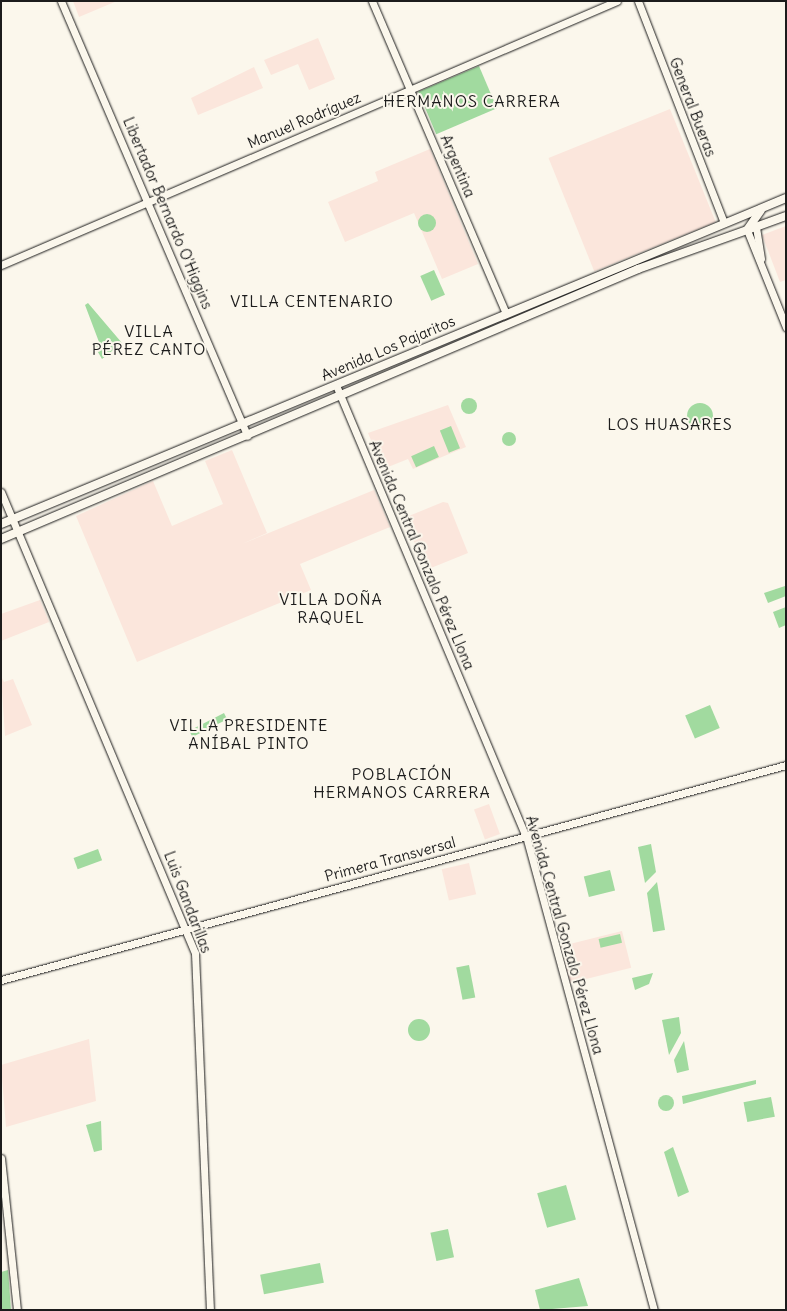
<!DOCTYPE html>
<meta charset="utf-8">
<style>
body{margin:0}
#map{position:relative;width:787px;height:1311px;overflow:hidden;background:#fbf7ec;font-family:Delius,sans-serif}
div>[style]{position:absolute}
.built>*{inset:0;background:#fbe6dc;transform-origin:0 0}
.green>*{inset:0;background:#a1da9f;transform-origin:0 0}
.round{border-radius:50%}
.roads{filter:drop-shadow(0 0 1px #1c1c1c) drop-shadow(0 0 1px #1c1c1c)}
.secondary>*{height:7px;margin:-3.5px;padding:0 3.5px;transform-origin:3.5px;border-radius:3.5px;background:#fbf7ec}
.primary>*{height:8px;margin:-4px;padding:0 4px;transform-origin:4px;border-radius:4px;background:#fbf7ec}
span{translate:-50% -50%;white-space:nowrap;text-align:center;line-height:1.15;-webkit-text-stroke:4px #fbf7ec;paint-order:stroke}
.street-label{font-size:15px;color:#1c1c1c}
.neighbourhood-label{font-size:16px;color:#1c1c1c;letter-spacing:1px}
.frame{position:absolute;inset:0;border:2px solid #1c1c1c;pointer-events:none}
</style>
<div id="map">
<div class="built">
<i style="clip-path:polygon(73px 1px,117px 1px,79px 17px)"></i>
<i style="clip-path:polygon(318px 38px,335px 79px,309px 90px,298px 64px,271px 75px,264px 60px)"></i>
<i style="clip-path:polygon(254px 67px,263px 88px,198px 115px,191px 98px)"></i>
<i style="left:670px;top:109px;width:122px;height:131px;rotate:68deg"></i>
<i style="clip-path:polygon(430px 149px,478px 264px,442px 279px,414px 213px,345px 242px,328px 202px,378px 181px,375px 172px)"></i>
<i style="clip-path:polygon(786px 226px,786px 280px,780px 282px,762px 235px)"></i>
<i style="clip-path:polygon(448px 405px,466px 447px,413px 469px,408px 459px,383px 469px,368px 433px)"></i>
<i style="clip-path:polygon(232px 450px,267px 533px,242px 544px,374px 490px,390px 527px,300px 564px,311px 590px,137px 662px,76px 516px,153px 481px,172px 526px,223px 504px,205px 461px)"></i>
<i style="clip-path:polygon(443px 502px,448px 503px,468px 553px,426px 570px,404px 518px)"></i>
<i style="clip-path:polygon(40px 600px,49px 622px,1px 641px,1px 614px)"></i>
<i style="clip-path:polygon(1px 676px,4px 682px,13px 679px,32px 725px,5px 736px)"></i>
<i style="left:489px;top:804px;width:32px;height:16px;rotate:70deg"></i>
<i style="left:469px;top:863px;width:32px;height:28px;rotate:77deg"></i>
<i style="left:622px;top:931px;width:38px;height:63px;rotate:76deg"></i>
<i style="clip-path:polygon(89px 1039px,96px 1101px,6px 1127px,1px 1065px)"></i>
</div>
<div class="green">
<i style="left:479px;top:66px;width:46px;height:66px;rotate:67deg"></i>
<i class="round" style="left:418px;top:214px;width:18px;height:18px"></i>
<i style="left:434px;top:270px;width:27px;height:15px;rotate:66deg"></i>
<i style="clip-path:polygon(88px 303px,122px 343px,102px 359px,95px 347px,99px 342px,85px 305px)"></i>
<i class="round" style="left:461px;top:398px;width:16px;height:16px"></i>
<i class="round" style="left:687px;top:403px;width:26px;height:26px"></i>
<i style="left:451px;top:426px;width:24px;height:12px;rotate:68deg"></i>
<i class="round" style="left:502px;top:432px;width:14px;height:14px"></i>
<i style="left:434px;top:446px;width:12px;height:25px;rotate:66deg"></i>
<i style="clip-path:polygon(785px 586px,786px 596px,768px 603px,764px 593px)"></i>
<i style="clip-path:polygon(786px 607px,786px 625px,779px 628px,773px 612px)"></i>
<i style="left:710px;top:705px;width:25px;height:27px;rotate:67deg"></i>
<i style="left:224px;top:713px;width:7px;height:39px;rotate:63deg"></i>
<i style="clip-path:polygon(651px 844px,656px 872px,645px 883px,638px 847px)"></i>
<i style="left:98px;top:849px;width:12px;height:26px;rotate:70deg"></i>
<i style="left:610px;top:870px;width:21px;height:27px;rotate:76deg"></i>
<i style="clip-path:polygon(657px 882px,665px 930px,653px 932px,647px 893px)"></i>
<i style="left:620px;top:934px;width:9px;height:22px;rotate:77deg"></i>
<i style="left:469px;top:965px;width:33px;height:13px;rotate:79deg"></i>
<i style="clip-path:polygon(653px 973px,649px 984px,635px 990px,632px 978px)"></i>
<i style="clip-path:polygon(679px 1017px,681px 1033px,669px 1055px,662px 1020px)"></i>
<i class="round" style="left:408px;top:1019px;width:22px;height:22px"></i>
<i style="clip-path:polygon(684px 1041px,689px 1070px,677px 1073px,674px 1060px)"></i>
<i style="clip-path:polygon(756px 1080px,756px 1084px,683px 1104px,682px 1096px)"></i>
<i class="round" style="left:658px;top:1095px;width:16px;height:16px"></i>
<i style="left:771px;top:1097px;width:20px;height:28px;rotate:79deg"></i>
<i style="clip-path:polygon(101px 1121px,102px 1150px,94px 1152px,86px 1125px)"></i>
<i style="clip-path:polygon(673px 1147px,689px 1192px,678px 1197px,664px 1152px)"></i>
<i style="left:566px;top:1185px;width:36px;height:30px;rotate:74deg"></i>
<i style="left:448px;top:1229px;width:29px;height:18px;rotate:78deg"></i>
<i style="left:320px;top:1263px;width:20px;height:61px;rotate:79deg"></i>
<i style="clip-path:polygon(8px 1270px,11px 1310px,1px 1310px,1px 1272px)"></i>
<i style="clip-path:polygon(579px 1278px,588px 1306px,540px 1310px,535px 1290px)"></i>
</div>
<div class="roads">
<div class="secondary">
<i style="left:61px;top:1px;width:473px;rotate:66.8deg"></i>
<i style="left:372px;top:1px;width:340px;rotate:66.8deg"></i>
<i style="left:638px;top:1px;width:238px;rotate:68.8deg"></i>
<i style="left:756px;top:227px;width:32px;rotate:81deg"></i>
<i style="left:747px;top:230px;width:105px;rotate:68.1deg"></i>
<i style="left:1px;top:265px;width:670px;rotate:-23.2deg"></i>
<i style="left:336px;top:385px;width:489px;rotate:67.2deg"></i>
<i style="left:526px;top:836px;width:491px;rotate:74.9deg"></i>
<i style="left:1px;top:492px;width:500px;rotate:67.18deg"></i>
<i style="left:195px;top:953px;width:357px;rotate:87.6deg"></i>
<i style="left:1px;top:980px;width:814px;rotate:-15.32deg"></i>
<i style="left:1px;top:1158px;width:153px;rotate:84deg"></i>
</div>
<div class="primary">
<i style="left:747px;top:230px;width:24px;rotate:-55deg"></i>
<i style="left:1px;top:524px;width:850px;rotate:-22.55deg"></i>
<i style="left:1px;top:539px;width:692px;rotate:-22.97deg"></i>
<i style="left:638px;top:269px;width:157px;rotate:-19.7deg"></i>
</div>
</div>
<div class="street-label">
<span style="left:693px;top:107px;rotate:69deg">General Bueras</span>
<span style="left:304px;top:120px;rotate:-23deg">Manuel Rodríguez</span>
<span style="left:458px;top:166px;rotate:67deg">Argentina</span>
<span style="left:168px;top:213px;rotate:67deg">Libertador Bernardo O'Higgins</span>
<span style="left:388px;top:348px;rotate:-23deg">Avenida Los Pajaritos</span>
<span style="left:422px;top:555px;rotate:67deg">Avenida Central Gonzalo Pérez Llona</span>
<span style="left:390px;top:859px;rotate:-15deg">Primera Transversal</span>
<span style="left:188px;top:902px;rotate:69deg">Luis Gandarillas</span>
<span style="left:565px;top:935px;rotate:74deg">Avenida Central Gonzalo Pérez Llona</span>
</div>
<div class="neighbourhood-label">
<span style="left:472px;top:101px">HERMANOS CARRERA</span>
<span style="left:312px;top:301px">VILLA CENTENARIO</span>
<span style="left:149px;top:340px">VILLA<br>PÉREZ CANTO</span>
<span style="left:670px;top:424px">LOS HUASARES</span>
<span style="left:331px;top:608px">VILLA DOÑA<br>RAQUEL</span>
<span style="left:249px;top:734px">VILLA PRESIDENTE<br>ANÍBAL PINTO</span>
<span style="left:402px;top:783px">POBLACIÓN<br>HERMANOS CARRERA</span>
</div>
<div class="frame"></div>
</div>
